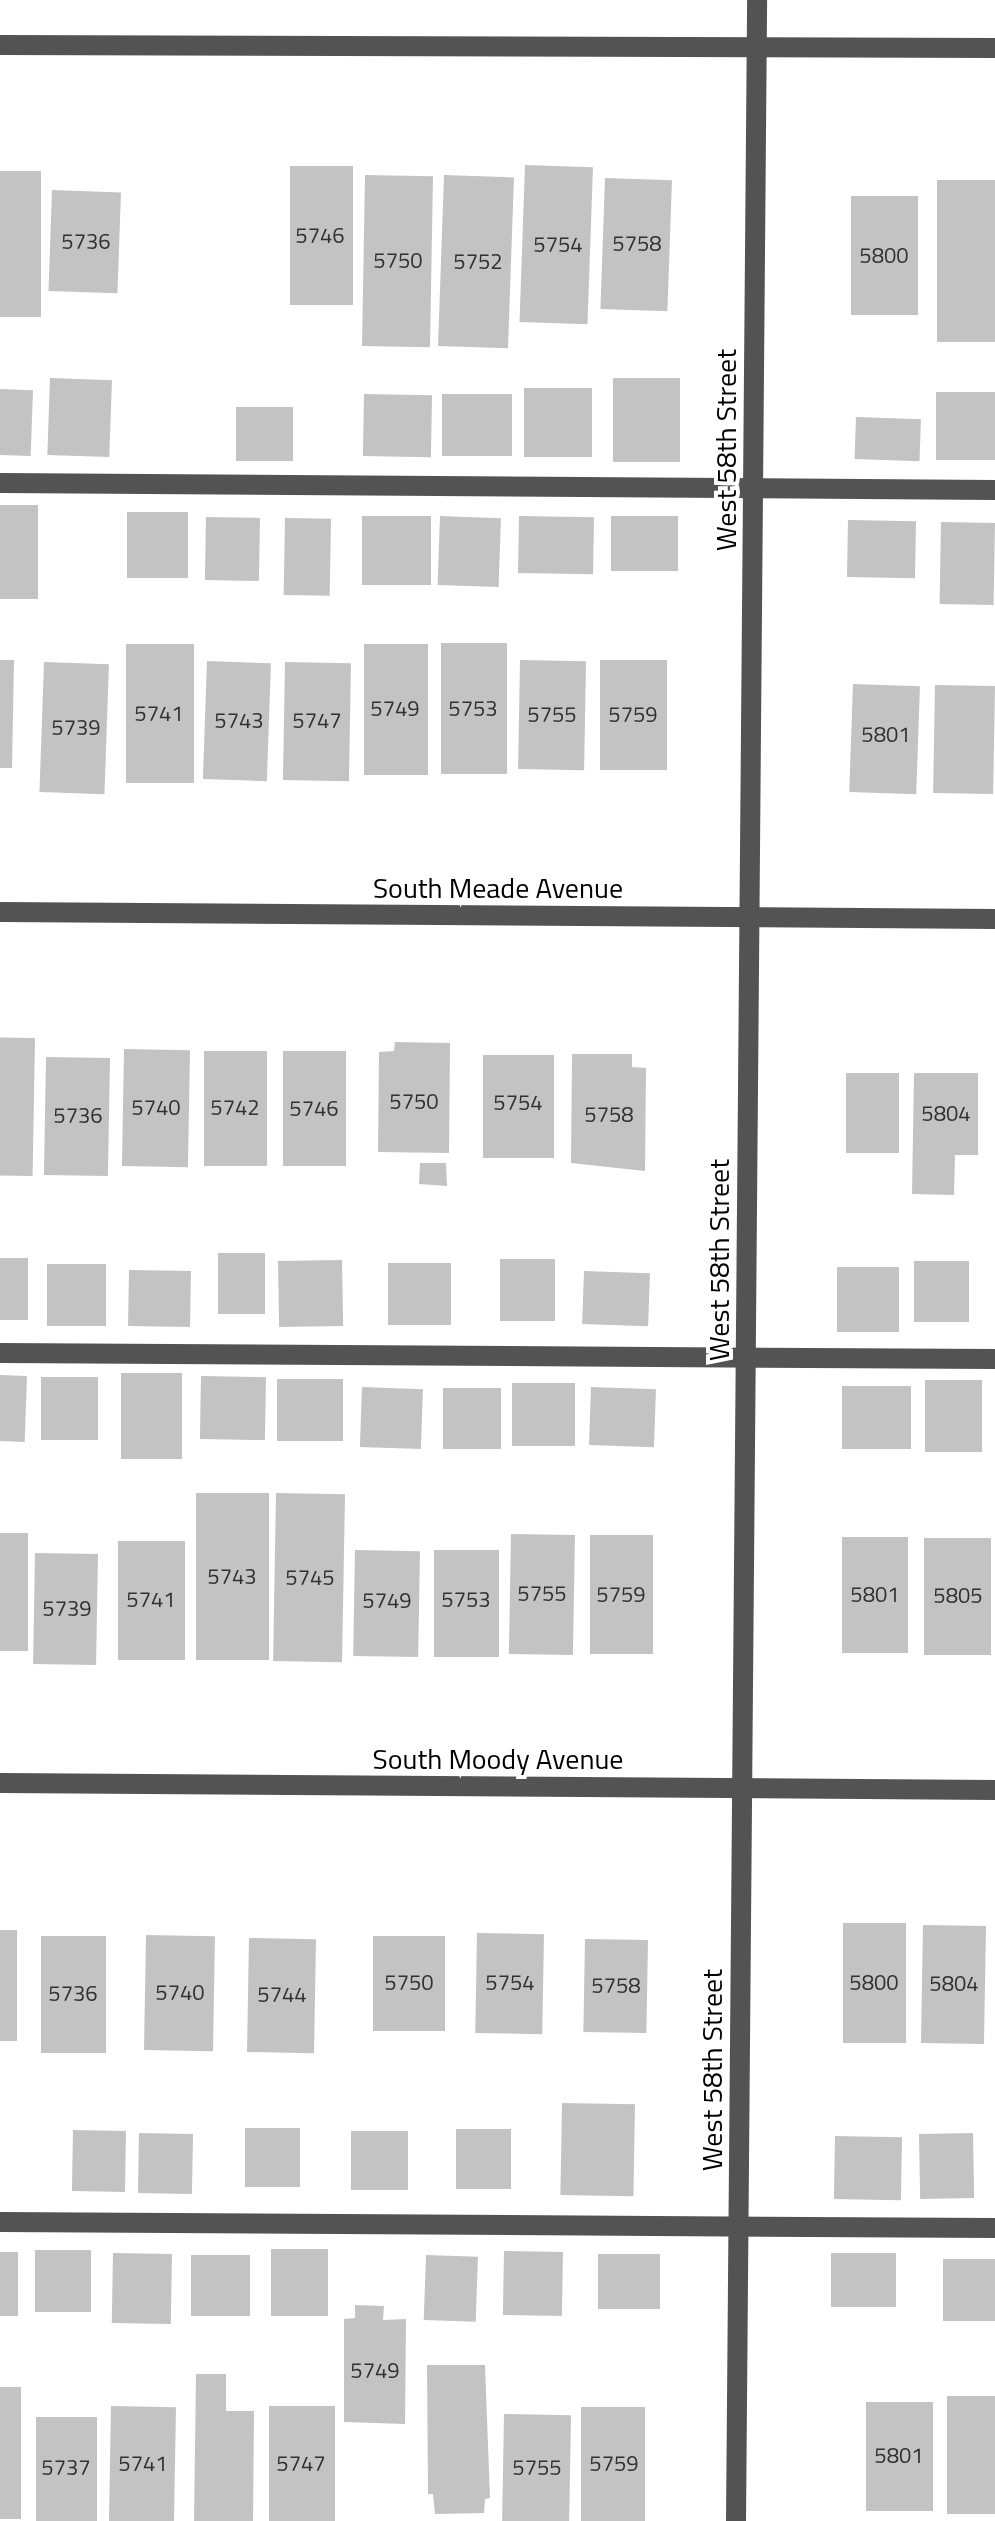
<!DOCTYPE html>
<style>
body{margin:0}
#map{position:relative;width:995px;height:2521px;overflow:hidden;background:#fff;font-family:"Titillium Web",sans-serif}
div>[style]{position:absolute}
.building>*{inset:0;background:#c3c3c3;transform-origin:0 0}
.lane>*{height:20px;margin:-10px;padding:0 10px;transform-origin:10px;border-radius:10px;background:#535353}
.street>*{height:20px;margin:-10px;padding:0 10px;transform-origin:10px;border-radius:10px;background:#535353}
span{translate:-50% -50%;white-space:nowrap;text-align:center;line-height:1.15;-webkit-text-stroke:8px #fff;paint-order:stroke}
.number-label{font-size:22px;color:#313131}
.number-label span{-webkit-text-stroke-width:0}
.street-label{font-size:28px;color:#000}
</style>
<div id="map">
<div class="building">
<i style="left:525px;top:165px;width:68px;height:157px;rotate:2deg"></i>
<i style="left:290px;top:166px;width:63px;height:139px"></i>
<i style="left:41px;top:171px;width:146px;height:41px;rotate:90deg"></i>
<i style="left:365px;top:175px;width:68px;height:171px;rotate:1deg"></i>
<i style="left:444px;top:175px;width:70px;height:171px;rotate:2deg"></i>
<i style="left:605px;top:178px;width:67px;height:131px;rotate:2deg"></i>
<i style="left:937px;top:180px;width:58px;height:162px"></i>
<i style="left:52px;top:190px;width:69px;height:101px;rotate:2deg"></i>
<i style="left:851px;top:196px;width:67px;height:119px"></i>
<i style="left:50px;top:378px;width:62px;height:77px;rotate:2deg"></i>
<i style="left:613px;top:378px;width:67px;height:84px"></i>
<i style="left:524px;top:388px;width:68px;height:69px"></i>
<i style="left:0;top:389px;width:33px;height:66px;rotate:2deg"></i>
<i style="left:936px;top:392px;width:59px;height:68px"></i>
<i style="left:364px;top:394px;width:68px;height:62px;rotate:1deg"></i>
<i style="left:442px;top:394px;width:70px;height:62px"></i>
<i style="left:236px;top:407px;width:57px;height:54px"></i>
<i style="left:856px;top:417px;width:65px;height:42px;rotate:2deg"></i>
<i style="left:0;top:505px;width:38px;height:94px"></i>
<i style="left:127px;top:512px;width:61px;height:66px"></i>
<i style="left:362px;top:516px;width:69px;height:69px"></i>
<i style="left:440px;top:516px;width:61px;height:69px;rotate:2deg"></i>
<i style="left:519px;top:516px;width:75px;height:57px;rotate:1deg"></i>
<i style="left:611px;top:516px;width:67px;height:55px"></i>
<i style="left:206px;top:517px;width:54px;height:63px;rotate:1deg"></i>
<i style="left:285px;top:518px;width:46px;height:77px;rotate:1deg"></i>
<i style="left:848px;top:520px;width:68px;height:57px;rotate:1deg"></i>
<i style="left:941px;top:522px;width:54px;height:82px;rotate:1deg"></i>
<i style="left:441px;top:643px;width:66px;height:131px"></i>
<i style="left:126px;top:644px;width:68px;height:139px"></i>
<i style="left:364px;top:644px;width:64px;height:131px"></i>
<i style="clip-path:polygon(0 660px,14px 660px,12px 768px,0 768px)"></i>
<i style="left:520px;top:660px;width:66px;height:109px;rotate:1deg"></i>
<i style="left:600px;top:660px;width:67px;height:110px"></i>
<i style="left:207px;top:661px;width:64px;height:118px;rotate:2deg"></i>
<i style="left:44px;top:662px;width:65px;height:130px;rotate:2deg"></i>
<i style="left:285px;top:662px;width:66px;height:118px;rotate:1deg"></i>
<i style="left:853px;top:684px;width:67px;height:108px;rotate:2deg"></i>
<i style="left:935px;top:685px;width:60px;height:108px;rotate:1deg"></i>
<i style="left:35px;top:1038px;width:138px;height:35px;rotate:91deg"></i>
<i style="clip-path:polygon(395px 1042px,450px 1043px,449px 1153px,378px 1152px,379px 1052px,394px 1051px)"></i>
<i style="left:124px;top:1049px;width:66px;height:117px;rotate:1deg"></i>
<i style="left:204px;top:1051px;width:63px;height:115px"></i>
<i style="left:283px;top:1051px;width:63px;height:115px"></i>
<i style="clip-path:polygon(572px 1054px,632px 1054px,632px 1067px,646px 1068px,645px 1171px,571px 1163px)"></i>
<i style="left:483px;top:1055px;width:71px;height:103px"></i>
<i style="left:46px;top:1057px;width:64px;height:118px;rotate:1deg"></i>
<i style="left:846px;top:1073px;width:53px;height:80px"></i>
<i style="clip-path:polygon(914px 1073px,978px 1073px,978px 1155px,955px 1155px,954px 1195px,912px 1194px)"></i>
<i style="clip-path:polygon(420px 1163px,446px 1163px,447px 1186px,419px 1184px)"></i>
<i style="left:218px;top:1253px;width:47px;height:61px"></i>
<i style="left:0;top:1258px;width:28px;height:62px"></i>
<i style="left:500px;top:1259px;width:55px;height:62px"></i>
<i style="left:342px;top:1260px;width:66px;height:64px;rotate:89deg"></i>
<i style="left:914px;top:1261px;width:55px;height:61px"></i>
<i style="left:388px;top:1263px;width:63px;height:62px"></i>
<i style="left:47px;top:1264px;width:59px;height:62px"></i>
<i style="left:837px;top:1267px;width:62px;height:65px"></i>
<i style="left:191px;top:1271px;width:56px;height:62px;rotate:91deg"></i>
<i style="left:584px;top:1271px;width:66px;height:53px;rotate:2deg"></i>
<i style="left:121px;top:1373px;width:61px;height:86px"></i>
<i style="left:0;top:1375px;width:27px;height:66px;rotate:2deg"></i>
<i style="left:201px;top:1376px;width:65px;height:63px;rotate:1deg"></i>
<i style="left:41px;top:1377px;width:57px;height:63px"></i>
<i style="left:277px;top:1379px;width:66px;height:62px"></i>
<i style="left:982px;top:1380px;width:72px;height:57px;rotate:90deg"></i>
<i style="left:512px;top:1383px;width:63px;height:63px"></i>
<i style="left:842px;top:1386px;width:69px;height:63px"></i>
<i style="left:362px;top:1387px;width:61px;height:60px;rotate:2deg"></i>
<i style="left:591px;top:1387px;width:65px;height:58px;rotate:2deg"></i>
<i style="left:443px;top:1388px;width:58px;height:61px"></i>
<i style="left:196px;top:1493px;width:73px;height:167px"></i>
<i style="left:276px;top:1493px;width:69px;height:168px;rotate:1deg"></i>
<i style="left:0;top:1533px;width:28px;height:118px"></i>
<i style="left:511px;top:1534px;width:64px;height:120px;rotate:1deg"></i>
<i style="left:590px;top:1535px;width:63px;height:119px"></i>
<i style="left:842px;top:1537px;width:66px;height:116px"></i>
<i style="left:991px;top:1538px;width:117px;height:67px;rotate:90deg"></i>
<i style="left:118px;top:1541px;width:67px;height:119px"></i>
<i style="left:355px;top:1550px;width:65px;height:106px;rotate:1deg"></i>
<i style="left:434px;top:1550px;width:65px;height:107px"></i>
<i style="left:35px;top:1553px;width:63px;height:111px;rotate:1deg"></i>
<i style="left:906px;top:1923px;width:120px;height:63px;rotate:90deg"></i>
<i style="left:923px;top:1925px;width:63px;height:118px;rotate:1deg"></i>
<i style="left:0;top:1930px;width:17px;height:111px"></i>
<i style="left:477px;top:1933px;width:67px;height:100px;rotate:1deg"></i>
<i style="left:146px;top:1935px;width:69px;height:115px;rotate:1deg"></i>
<i style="left:41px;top:1936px;width:65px;height:117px"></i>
<i style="left:373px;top:1936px;width:72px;height:95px"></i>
<i style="left:249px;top:1938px;width:67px;height:114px;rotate:1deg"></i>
<i style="left:585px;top:1939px;width:63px;height:93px;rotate:1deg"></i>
<i style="left:562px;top:2103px;width:73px;height:92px;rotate:1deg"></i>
<i style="left:245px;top:2128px;width:55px;height:59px"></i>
<i style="left:456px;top:2129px;width:55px;height:60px"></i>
<i style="left:73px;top:2130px;width:53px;height:61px;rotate:1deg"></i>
<i style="left:351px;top:2131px;width:57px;height:59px"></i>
<i style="left:139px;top:2133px;width:54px;height:60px;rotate:1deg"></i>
<i style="left:973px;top:2133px;width:65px;height:54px;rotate:89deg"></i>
<i style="left:835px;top:2136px;width:67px;height:63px;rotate:1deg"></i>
<i style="left:271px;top:2249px;width:57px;height:67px"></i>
<i style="left:35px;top:2250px;width:56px;height:62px"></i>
<i style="left:504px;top:2251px;width:59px;height:64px;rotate:1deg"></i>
<i style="left:0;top:2252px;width:18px;height:64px"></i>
<i style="left:831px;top:2253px;width:65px;height:54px"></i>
<i style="left:172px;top:2254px;width:70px;height:59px;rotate:91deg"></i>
<i style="left:598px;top:2254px;width:62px;height:55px"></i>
<i style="left:191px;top:2255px;width:59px;height:61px"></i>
<i style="left:426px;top:2255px;width:52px;height:65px;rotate:2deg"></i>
<i style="left:943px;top:2259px;width:52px;height:62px"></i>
<i style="clip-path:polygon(355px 2305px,384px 2306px,383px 2320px,406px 2319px,405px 2424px,344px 2422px,344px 2319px,355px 2318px)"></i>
<i style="clip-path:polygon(427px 2365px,485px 2365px,490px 2498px,485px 2499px,484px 2513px,435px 2514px,433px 2494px,428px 2494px)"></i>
<i style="clip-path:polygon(196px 2374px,226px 2374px,226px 2411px,254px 2411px,253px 2521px,194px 2521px)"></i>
<i style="left:0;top:2387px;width:21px;height:132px"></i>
<i style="left:947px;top:2396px;width:48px;height:118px"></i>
<i style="left:866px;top:2402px;width:67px;height:109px"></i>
<i style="left:111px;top:2406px;width:65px;height:115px;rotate:1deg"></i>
<i style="left:269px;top:2406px;width:66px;height:115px"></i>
<i style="left:581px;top:2407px;width:64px;height:114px"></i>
<i style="left:504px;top:2414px;width:67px;height:107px;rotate:1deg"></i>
<i style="left:36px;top:2417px;width:61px;height:104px"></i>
</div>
<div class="lane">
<i style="left:0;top:483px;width:995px;rotate:0.4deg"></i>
<i style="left:0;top:1353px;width:995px;rotate:0.35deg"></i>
<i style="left:0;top:2222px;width:995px;rotate:0.35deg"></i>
</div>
<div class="street">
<i style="left:0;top:45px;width:995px;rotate:0.17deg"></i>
<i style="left:0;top:912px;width:995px;rotate:0.4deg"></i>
<i style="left:0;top:1783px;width:995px;rotate:0.4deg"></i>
<i style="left:736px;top:2521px;width:2521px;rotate:-89.52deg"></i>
</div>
<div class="number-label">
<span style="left:320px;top:236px">5746</span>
<span style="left:86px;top:242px">5736</span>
<span style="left:637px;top:244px">5758</span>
<span style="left:558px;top:245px">5754</span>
<span style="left:884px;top:256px">5800</span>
<span style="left:398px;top:261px">5750</span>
<span style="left:478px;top:262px">5752</span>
<span style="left:395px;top:709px">5749</span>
<span style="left:473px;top:709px">5753</span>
<span style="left:159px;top:714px">5741</span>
<span style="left:552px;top:715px">5755</span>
<span style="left:633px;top:715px">5759</span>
<span style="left:239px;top:721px">5743</span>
<span style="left:317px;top:721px">5747</span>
<span style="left:76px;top:728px">5739</span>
<span style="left:886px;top:735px">5801</span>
<span style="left:414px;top:1102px">5750</span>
<span style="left:518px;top:1103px">5754</span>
<span style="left:156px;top:1108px">5740</span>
<span style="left:235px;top:1108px">5742</span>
<span style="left:314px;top:1109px">5746</span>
<span style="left:946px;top:1114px">5804</span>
<span style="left:609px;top:1115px">5758</span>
<span style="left:78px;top:1116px">5736</span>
<span style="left:232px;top:1577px">5743</span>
<span style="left:310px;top:1578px">5745</span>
<span style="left:542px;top:1594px">5755</span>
<span style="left:621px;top:1595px">5759</span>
<span style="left:875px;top:1595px">5801</span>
<span style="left:958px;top:1596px">5805</span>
<span style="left:151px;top:1600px">5741</span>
<span style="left:466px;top:1600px">5753</span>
<span style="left:387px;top:1601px">5749</span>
<span style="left:67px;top:1609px">5739</span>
<span style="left:409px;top:1983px">5750</span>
<span style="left:510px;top:1983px">5754</span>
<span style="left:874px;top:1983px">5800</span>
<span style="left:954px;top:1984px">5804</span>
<span style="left:616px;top:1986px">5758</span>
<span style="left:180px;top:1993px">5740</span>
<span style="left:73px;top:1994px">5736</span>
<span style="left:282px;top:1995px">5744</span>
<span style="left:375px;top:2371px">5749</span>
<span style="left:899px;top:2456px">5801</span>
<span style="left:143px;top:2464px">5741</span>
<span style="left:301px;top:2464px">5747</span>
<span style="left:614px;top:2464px">5759</span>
<span style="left:66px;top:2468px">5737</span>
<span style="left:537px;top:2468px">5755</span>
</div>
<div class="street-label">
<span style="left:726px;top:450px;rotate:-90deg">West 58th Street</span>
<span style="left:498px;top:888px">South Meade Avenue</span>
<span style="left:719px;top:1260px;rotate:-90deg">West 58th Street</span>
<span style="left:498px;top:1759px">South Moody Avenue</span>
<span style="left:712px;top:2070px;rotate:-90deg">West 58th Street</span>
</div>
</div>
